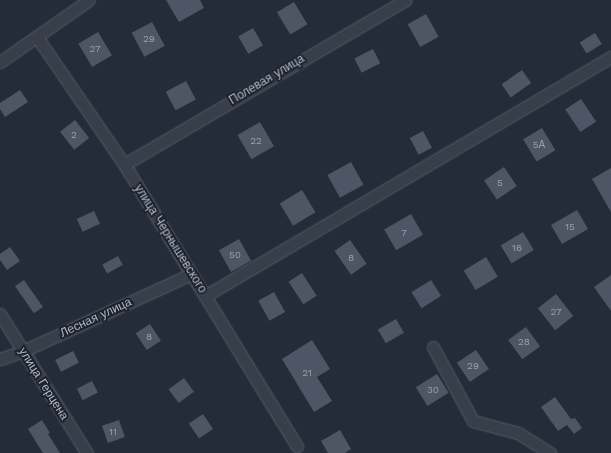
<!DOCTYPE html>
<meta charset="utf-8">
<style>
body{margin:0}
#map{position:relative;width:611px;height:453px;overflow:hidden;background:#252c39;font-family:"Work Sans",sans-serif}
div>[style]{position:absolute}
.building>*{inset:0;background:#4e5665;transform-origin:0 0}
.roads{filter:drop-shadow(0 0 1px #565c68) drop-shadow(0 0 1px #565c68)}
.street>*{height:11px;margin:-5.5px;padding:0 5.5px;transform-origin:5.5px;border-radius:5.5px;background:#383e4a}
span{translate:-50% -50%;white-space:nowrap;text-align:center;line-height:1.15;-webkit-text-stroke:4px #1d232e;paint-order:stroke}
.number-label{font-size:10px;color:#9aa0ad}
.number-label span{-webkit-text-stroke-width:0}
.street-label{font-size:12px;color:#b4b9c5}
</style>
<div id="map">
<div class="building">
<i style="clip-path:polygon(166px 0,200px 0,204px 8px,179px 22px)"></i>
<i style="left:294px;top:2px;width:26px;height:20px;rotate:59deg"></i>
<i style="left:426px;top:14px;width:26px;height:21px;rotate:61deg"></i>
<i style="left:152px;top:22px;width:27px;height:23px;rotate:62deg"></i>
<i style="left:253px;top:28px;width:20px;height:17px;rotate:60deg"></i>
<i style="left:98px;top:32px;width:27px;height:23px;rotate:59deg"></i>
<i style="left:595px;top:33px;width:13px;height:18px;rotate:58deg"></i>
<i style="left:373px;top:49px;width:16px;height:21px;rotate:63deg"></i>
<i style="left:522px;top:70px;width:16px;height:25px;rotate:55deg"></i>
<i style="left:186px;top:81px;width:21px;height:23px;rotate:62deg"></i>
<i style="clip-path:polygon(20px 90px,28px 102px,5px 117px,0 109px,0 103px)"></i>
<i style="left:581px;top:99px;width:27px;height:19px;rotate:56deg"></i>
<i style="left:75px;top:120px;width:23px;height:19px;rotate:52deg"></i>
<i style="left:260px;top:122px;width:28px;height:26px;rotate:60deg"></i>
<i style="left:542px;top:128px;width:26px;height:22px;rotate:59deg"></i>
<i style="left:423px;top:131px;width:19px;height:15px;rotate:62deg"></i>
<i style="left:351px;top:162px;width:26px;height:27px;rotate:61deg"></i>
<i style="left:504px;top:167px;width:23px;height:24px;rotate:56deg"></i>
<i style="clip-path:polygon(611px 168px,611px 212px,592px 179px)"></i>
<i style="left:302px;top:190px;width:26px;height:26px;rotate:59deg"></i>
<i style="left:577px;top:210px;width:22px;height:30px;rotate:60deg"></i>
<i style="left:94px;top:211px;width:14px;height:19px;rotate:65deg"></i>
<i style="left:411px;top:214px;width:24px;height:31px;rotate:60deg"></i>
<i style="left:523px;top:232px;width:21px;height:26px;rotate:59deg"></i>
<i style="left:239px;top:239px;width:25px;height:23px;rotate:61deg"></i>
<i style="left:350px;top:240px;width:29px;height:19px;rotate:55deg"></i>
<i style="clip-path:polygon(10px 247px,20px 261px,7px 270px,0 260px,0 254px)"></i>
<i style="left:118px;top:256px;width:10px;height:18px;rotate:61deg"></i>
<i style="left:486px;top:257px;width:23px;height:26px;rotate:59deg"></i>
<i style="left:302px;top:273px;width:27px;height:16px;rotate:57deg"></i>
<i style="clip-path:polygon(611px 275px,611px 311px,594px 287px)"></i>
<i style="left:24px;top:280px;width:33px;height:11px;rotate:55deg"></i>
<i style="left:431px;top:280px;width:19px;height:23px;rotate:58deg"></i>
<i style="left:274px;top:292px;width:23px;height:18px;rotate:61deg"></i>
<i style="left:556px;top:294px;width:28px;height:23px;rotate:52deg"></i>
<i style="left:396px;top:319px;width:16px;height:21px;rotate:60deg"></i>
<i style="left:150px;top:324px;width:20px;height:17px;rotate:57deg"></i>
<i style="left:526px;top:327px;width:24px;height:22px;rotate:54deg"></i>
<i style="clip-path:polygon(312px 340px,330px 369px,317px 377px,332px 401px,314px 412px,282px 359px)"></i>
<i style="left:476px;top:350px;width:23px;height:23px;rotate:56deg"></i>
<i style="left:73px;top:351px;width:13px;height:20px;rotate:63deg"></i>
<i style="left:437px;top:374px;width:22px;height:25px;rotate:58deg"></i>
<i style="left:184px;top:378px;width:17px;height:19px;rotate:54deg"></i>
<i style="left:92px;top:381px;width:13px;height:17px;rotate:63deg"></i>
<i style="clip-path:polygon(555px 397px,571px 419px,575px 418px,582px 428px,574px 434px,567px 425px,558px 431px,541px 407px)"></i>
<i style="left:203px;top:414px;width:18px;height:17px;rotate:56deg"></i>
<i style="clip-path:polygon(42px 420px,50px 433px,48px 434px,60px 453px,43px 453px,28px 429px)"></i>
<i style="left:119px;top:420px;width:18px;height:18px;rotate:71deg"></i>
<i style="clip-path:polygon(340px 430px,351px 449px,345px 453px,328px 453px,321px 441px)"></i>
</div>
<div class="roads">
<div class="street">
<i style="left:37px;top:37px;width:154px;rotate:55.6deg"></i>
<i style="left:124px;top:164px;width:331px;rotate:58.5deg"></i>
<i style="left:0;top:62px;width:108px;rotate:-34.9deg"></i>
<i style="left:130px;top:161px;width:319px;rotate:-30.3deg"></i>
<i style="left:205px;top:296px;width:471px;rotate:-30.5deg"></i>
<i style="left:0;top:314px;width:164px;rotate:58deg"></i>
<i style="left:433px;top:347px;width:84px;rotate:61.6deg"></i>
<i style="left:473px;top:421px;width:47px;rotate:14.9deg"></i>
<i style="left:518px;top:433px;width:38px;rotate:32deg"></i>
<i style="left:0;top:359px;width:24px;rotate:-19deg"></i>
<i style="left:23px;top:351px;width:185px;rotate:-24.6deg"></i>
</div>
</div>
<div class="number-label">
<span style="left:149px;top:39px">29</span>
<span style="left:95px;top:49px">27</span>
<span style="left:74px;top:135px">2</span>
<span style="left:256px;top:141px">22</span>
<span style="left:539px;top:145px">5А</span>
<span style="left:500px;top:183px">5</span>
<span style="left:570px;top:227px">15</span>
<span style="left:404px;top:233px">7</span>
<span style="left:517px;top:248px">16</span>
<span style="left:235px;top:255px">50</span>
<span style="left:351px;top:258px">8</span>
<span style="left:556px;top:312px">27</span>
<span style="left:149px;top:337px">8</span>
<span style="left:524px;top:342px">28</span>
<span style="left:473px;top:366px">29</span>
<span style="left:307px;top:373px">21</span>
<span style="left:433px;top:390px">30</span>
<span style="left:113px;top:432px">11</span>
</div>
<div class="street-label">
<span style="left:267px;top:80px;rotate:-31deg">Полевая улица</span>
<span style="left:170px;top:239px;rotate:58deg">улица Чернышевского</span>
<span style="left:96px;top:318px;rotate:-25deg">Лесная улица</span>
<span style="left:43px;top:384px;rotate:58deg">улица Герцена</span>
</div>
</div>
